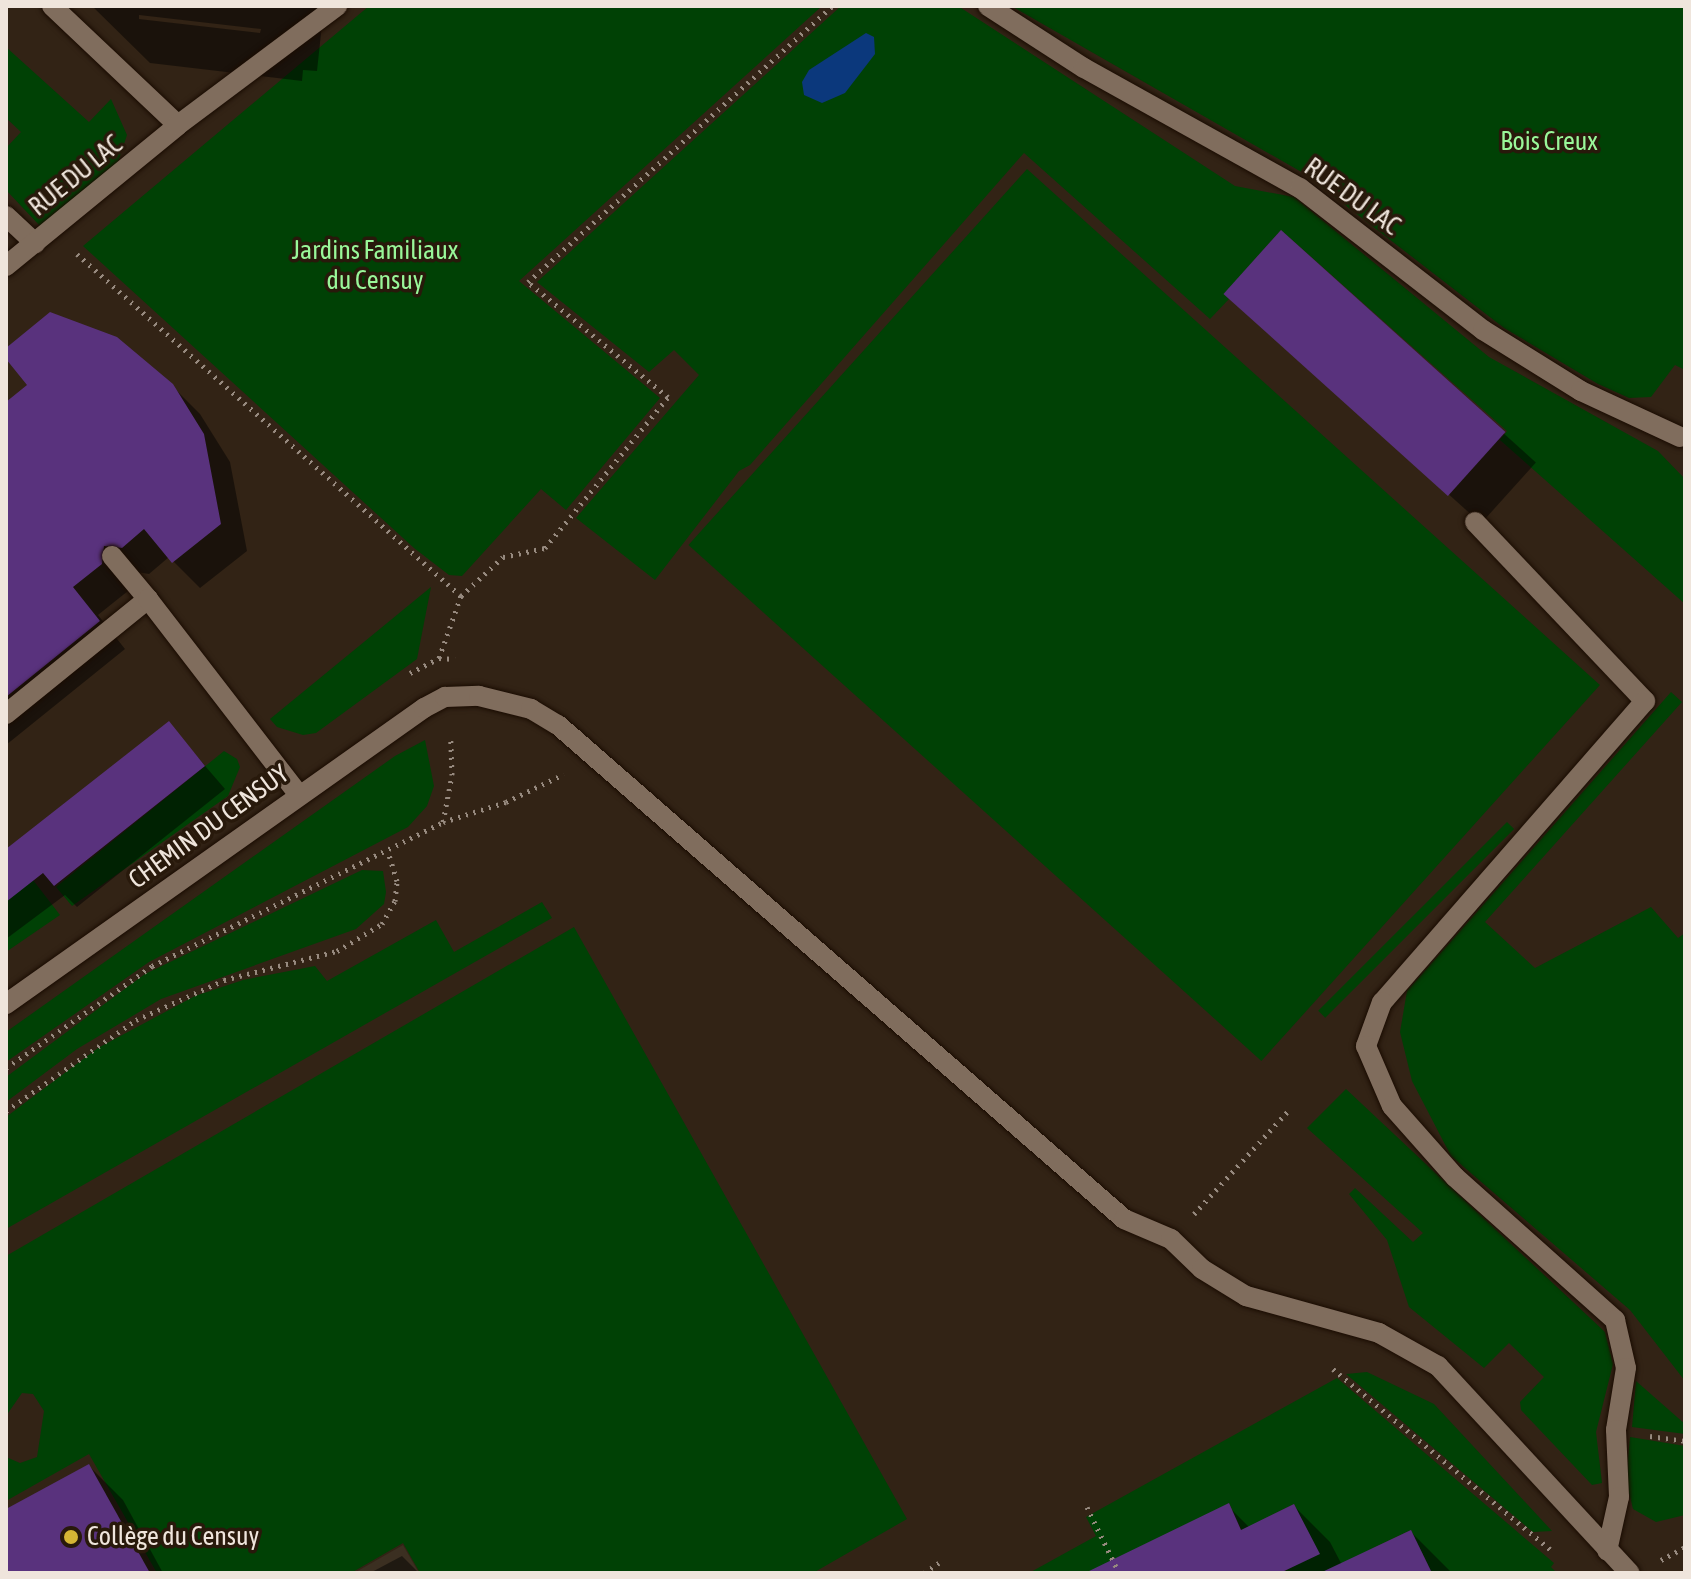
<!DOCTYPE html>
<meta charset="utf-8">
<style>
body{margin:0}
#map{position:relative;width:1691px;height:1579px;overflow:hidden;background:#322315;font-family:"Asap Condensed",sans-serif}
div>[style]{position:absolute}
.commercial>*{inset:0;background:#3b2f21}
.green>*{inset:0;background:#004105;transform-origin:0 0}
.water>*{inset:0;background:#0b387c}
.shadow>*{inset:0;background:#0007;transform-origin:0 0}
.building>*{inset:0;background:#59327d;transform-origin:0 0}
.path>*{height:5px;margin-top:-2.5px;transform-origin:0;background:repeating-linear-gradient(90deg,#978a7f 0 2px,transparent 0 8px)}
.roads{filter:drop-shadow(0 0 2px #1a0c02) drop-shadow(0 0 2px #1a0c02)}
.service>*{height:20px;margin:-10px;padding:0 10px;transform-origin:10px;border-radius:10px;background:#806d5d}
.minor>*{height:20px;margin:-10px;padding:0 10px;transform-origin:10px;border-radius:10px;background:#806d5d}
.dots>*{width:22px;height:22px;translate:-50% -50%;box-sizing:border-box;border:4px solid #28190b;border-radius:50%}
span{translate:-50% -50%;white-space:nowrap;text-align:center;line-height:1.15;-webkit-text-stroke:7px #28190b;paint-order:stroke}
.park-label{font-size:26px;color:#99f799}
.street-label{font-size:26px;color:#efe5dc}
.poi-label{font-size:26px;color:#efe5dc}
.left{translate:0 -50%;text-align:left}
.frame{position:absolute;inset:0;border:8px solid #efe5dc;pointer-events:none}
</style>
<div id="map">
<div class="commercial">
<i style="clip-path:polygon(403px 1545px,419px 1573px,354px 1573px)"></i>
</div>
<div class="green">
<i style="clip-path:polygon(369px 6px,822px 6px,519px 281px,660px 398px,566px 510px,541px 489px,462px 576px,449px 575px,414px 548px,83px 246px)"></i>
<i style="clip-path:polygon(841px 6px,958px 6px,1235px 186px,1294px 197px,1489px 357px,1658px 451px,1685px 479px,1685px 604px,1500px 440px,1507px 431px,1281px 230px,1224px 294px,1229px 299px,1210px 319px,1024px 153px,750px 465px,739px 471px,655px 580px,576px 518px,699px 375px,674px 350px,649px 372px,537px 282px)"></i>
<i style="clip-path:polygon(1011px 6px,1685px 6px,1685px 370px,1675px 365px,1651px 397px,1629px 398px,1598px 384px,1504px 328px,1305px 174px)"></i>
<i style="clip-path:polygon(6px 47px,89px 122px,111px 99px,127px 135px,117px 165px,40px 226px,6px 190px,6px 148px,21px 132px,6px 118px)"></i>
<i style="left:1027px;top:169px;width:771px;height:506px;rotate:42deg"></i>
<i style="clip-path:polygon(431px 587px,417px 659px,316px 733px,303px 735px,277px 727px,270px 719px)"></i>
<i style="clip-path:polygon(1671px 692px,1682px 702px,1485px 922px,1535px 968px,1651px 907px,1678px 938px,1685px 933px,1685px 1381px,1630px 1310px,1451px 1156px,1412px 1081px,1400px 1032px,1407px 991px)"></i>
<i style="clip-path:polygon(425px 740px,434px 786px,427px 806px,408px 827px,149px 962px,6px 1062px,6px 1032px,395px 756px)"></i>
<i style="clip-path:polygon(224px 751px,237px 759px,240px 767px,228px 796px,72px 906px,56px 887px)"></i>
<i style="left:1507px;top:822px;width:10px;height:267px;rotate:45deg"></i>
<i style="clip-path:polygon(6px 845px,60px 915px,6px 952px)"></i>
<i style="clip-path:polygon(362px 870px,383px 871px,386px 892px,384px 904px,356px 929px,161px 999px,77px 1049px,6px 1102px,6px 1077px,145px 974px)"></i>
<i style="clip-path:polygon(542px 902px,552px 918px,6px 1229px,6px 1117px,98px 1048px,195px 996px,243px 980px,315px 966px,327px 981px,436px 920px,454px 952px)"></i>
<i style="clip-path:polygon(574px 927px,907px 1519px,813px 1573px,420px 1573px,403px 1543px,351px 1573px,157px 1573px,89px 1454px,6px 1501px,6px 1457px,20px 1463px,37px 1457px,44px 1411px,33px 1394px,22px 1393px,6px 1416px,6px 1256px)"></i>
<i style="clip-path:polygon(1346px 1089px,1605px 1332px,1613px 1364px,1596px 1432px,1602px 1483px,1592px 1485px,1521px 1410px,1520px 1402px,1544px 1377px,1509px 1343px,1484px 1368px,1409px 1307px,1387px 1240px,1349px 1194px,1355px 1188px,1413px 1242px,1423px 1233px,1307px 1128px)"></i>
<i style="clip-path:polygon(1367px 1372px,1434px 1404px,1552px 1531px,1533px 1532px,1346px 1374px)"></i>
<i style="clip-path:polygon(evenodd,1337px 1378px,1554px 1563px,1551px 1567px,1557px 1573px,1432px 1573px,1411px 1530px,1369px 1550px,1379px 1573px,1262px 1573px,1229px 1503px,1124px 1573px,1029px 1573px,1096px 1536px,1086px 1517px,1337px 1378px,1294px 1504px,1319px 1553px,1283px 1572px,1258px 1522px,1294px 1504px)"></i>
<i style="clip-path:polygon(1636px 1381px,1685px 1424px,1685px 1434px,1632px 1427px)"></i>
<i style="clip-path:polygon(1630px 1437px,1685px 1446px,1685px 1515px,1656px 1522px,1633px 1509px,1626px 1480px)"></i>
</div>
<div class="water">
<i style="clip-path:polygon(866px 33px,874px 37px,875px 54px,845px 93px,822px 103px,804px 95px,802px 82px,809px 70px)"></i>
</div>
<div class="shadow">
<i style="clip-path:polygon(evenodd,92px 6px,324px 6px,317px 71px,303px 70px,302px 81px,150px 63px,92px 6px,139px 15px,261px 29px,260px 33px,139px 19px,139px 15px)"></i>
<i style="left:1281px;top:233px;width:343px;height:82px;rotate:42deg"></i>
<i style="clip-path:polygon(6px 351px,172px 386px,200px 414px,230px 462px,247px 551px,200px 588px,169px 557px,149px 574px,130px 571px,128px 591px,98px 615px,125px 649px,6px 745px,6px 405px,30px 385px)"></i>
<i style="clip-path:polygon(168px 723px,225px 789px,77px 907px,65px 895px,6px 939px,6px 851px)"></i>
<i style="clip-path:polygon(89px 1466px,123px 1500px,163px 1573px,6px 1573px,6px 1512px)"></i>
<i style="clip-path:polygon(1228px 1506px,1250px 1528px,1294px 1506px,1330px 1542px,1342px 1565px,1411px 1532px,1452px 1573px,1126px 1573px)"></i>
<i style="clip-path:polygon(402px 1556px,419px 1573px,370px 1573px)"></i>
</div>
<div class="building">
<i style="left:1281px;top:230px;width:302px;height:86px;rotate:42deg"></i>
<i style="clip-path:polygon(50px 312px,117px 337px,173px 384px,204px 434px,221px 524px,172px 563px,144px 529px,122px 548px,104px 546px,102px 564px,73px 587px,100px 621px,6px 697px,6px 402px,27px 385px,6px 359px,6px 348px)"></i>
<i style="clip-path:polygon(169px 721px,205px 766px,54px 886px,43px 873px,6px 902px,6px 849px)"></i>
<i style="clip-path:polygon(89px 1464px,150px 1573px,6px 1573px,6px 1509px)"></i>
<i style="clip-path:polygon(1229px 1503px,1241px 1530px,1294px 1504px,1320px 1554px,1280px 1573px,1085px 1573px)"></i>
<i style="clip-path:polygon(1411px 1530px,1432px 1573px,1320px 1573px)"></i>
</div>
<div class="path">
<i style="left:77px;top:254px;width:514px;rotate:41.69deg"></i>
<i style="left:439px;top:658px;width:66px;rotate:-70.5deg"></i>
<i style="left:461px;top:596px;width:57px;rotate:-42.9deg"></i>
<i style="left:503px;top:557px;width:43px;rotate:-12.1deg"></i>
<i style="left:545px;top:548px;width:195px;rotate:-50.8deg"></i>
<i style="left:668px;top:397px;width:181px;rotate:-140.6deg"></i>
<i style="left:528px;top:282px;width:411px;rotate:-42.2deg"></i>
<i style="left:410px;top:673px;width:33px;rotate:-27deg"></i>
<i style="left:439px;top:658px;width:16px;rotate:4deg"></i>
<i style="left:443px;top:822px;width:66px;rotate:-17.6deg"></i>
<i style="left:506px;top:802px;width:64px;rotate:-25.8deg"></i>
<i style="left:6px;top:1068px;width:178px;rotate:-34.9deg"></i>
<i style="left:152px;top:966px;width:325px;rotate:-26.3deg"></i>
<i style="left:443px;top:822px;width:48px;rotate:-79.2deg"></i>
<i style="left:452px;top:775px;width:38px;rotate:-92deg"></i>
<i style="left:6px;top:1111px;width:159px;rotate:-35deg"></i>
<i style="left:136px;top:1020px;width:97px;rotate:-24.4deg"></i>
<i style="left:224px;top:980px;width:117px;rotate:-14.4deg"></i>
<i style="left:337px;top:951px;width:52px;rotate:-31deg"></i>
<i style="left:382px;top:924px;width:26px;rotate:-61deg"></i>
<i style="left:395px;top:901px;width:20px;rotate:-84deg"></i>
<i style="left:397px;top:881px;width:30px;rotate:-107deg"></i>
<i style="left:1194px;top:1214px;width:141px;rotate:-47.6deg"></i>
<i style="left:1333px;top:1369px;width:283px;rotate:39.7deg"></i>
<i style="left:1650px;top:1436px;width:35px;rotate:8deg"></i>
<i style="left:1087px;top:1507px;width:73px;rotate:64.1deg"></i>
<i style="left:1661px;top:1560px;width:27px;rotate:-28deg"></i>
<i style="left:924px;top:1573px;width:18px;rotate:-34deg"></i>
</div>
<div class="roads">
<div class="service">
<i style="left:6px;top:216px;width:40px;rotate:43deg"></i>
<i style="left:1475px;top:522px;width:247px;rotate:46.5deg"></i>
<i style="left:1645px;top:701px;width:400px;rotate:131.1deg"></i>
<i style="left:1382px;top:1002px;width:47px;rotate:110deg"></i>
<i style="left:1366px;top:1046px;width:65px;rotate:66.6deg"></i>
<i style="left:1392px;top:1106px;width:95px;rotate:48.4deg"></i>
<i style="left:1455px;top:1177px;width:215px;rotate:41.8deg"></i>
<i style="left:1615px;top:1320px;width:49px;rotate:77.1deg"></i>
<i style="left:1626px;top:1368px;width:63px;rotate:99.2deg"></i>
<i style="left:1616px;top:1430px;width:67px;rotate:87.4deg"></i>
<i style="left:1619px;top:1497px;width:55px;rotate:102.5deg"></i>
<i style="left:112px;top:556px;width:56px;rotate:50.1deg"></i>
<i style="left:6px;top:714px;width:183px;rotate:-39deg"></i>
<i style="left:148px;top:599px;width:247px;rotate:52.4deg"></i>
</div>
<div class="minor">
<i style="left:52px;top:6px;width:173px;rotate:43.4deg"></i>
<i style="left:988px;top:6px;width:114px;rotate:32.9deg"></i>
<i style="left:1084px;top:68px;width:247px;rotate:29.1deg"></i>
<i style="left:1300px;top:188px;width:232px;rotate:37.8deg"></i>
<i style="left:1483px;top:330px;width:115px;rotate:31.9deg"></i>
<i style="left:1581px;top:391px;width:109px;rotate:24.9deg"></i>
<i style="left:6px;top:266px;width:222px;rotate:-39.3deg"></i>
<i style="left:178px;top:125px;width:199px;rotate:-36.8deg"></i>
<i style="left:6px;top:1004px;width:512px;rotate:-35.3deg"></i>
<i style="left:424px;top:708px;width:24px;rotate:-28deg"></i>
<i style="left:445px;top:697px;width:34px;rotate:-2deg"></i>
<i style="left:479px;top:696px;width:54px;rotate:14deg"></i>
<i style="left:531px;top:709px;width:31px;rotate:31deg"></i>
<i style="left:558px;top:725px;width:751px;rotate:41.11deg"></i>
<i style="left:1124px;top:1219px;width:51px;rotate:23.1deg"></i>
<i style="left:1171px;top:1239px;width:43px;rotate:44.1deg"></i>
<i style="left:1202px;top:1269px;width:52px;rotate:31.5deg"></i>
<i style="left:1246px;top:1296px;width:138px;rotate:15.5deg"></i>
<i style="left:1379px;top:1333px;width:68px;rotate:29.2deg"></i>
<i style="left:1438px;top:1366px;width:282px;rotate:47.2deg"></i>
</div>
</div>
<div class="dots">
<i style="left:71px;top:1537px;background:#d5b535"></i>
</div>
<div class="park-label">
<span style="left:1549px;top:142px">Bois Creux</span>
<span style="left:375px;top:266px">Jardins Familiaux<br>du Censuy</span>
</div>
<div class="street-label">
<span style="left:76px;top:176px;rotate:-39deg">RUE DU LAC</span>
<span style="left:1352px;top:197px;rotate:36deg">RUE DU LAC</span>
<span style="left:209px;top:827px;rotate:-36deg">CHEMIN DU CENSUY</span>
</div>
<div class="poi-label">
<span class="left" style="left:87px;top:1537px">Collège du Censuy</span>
</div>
<div class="frame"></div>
</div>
